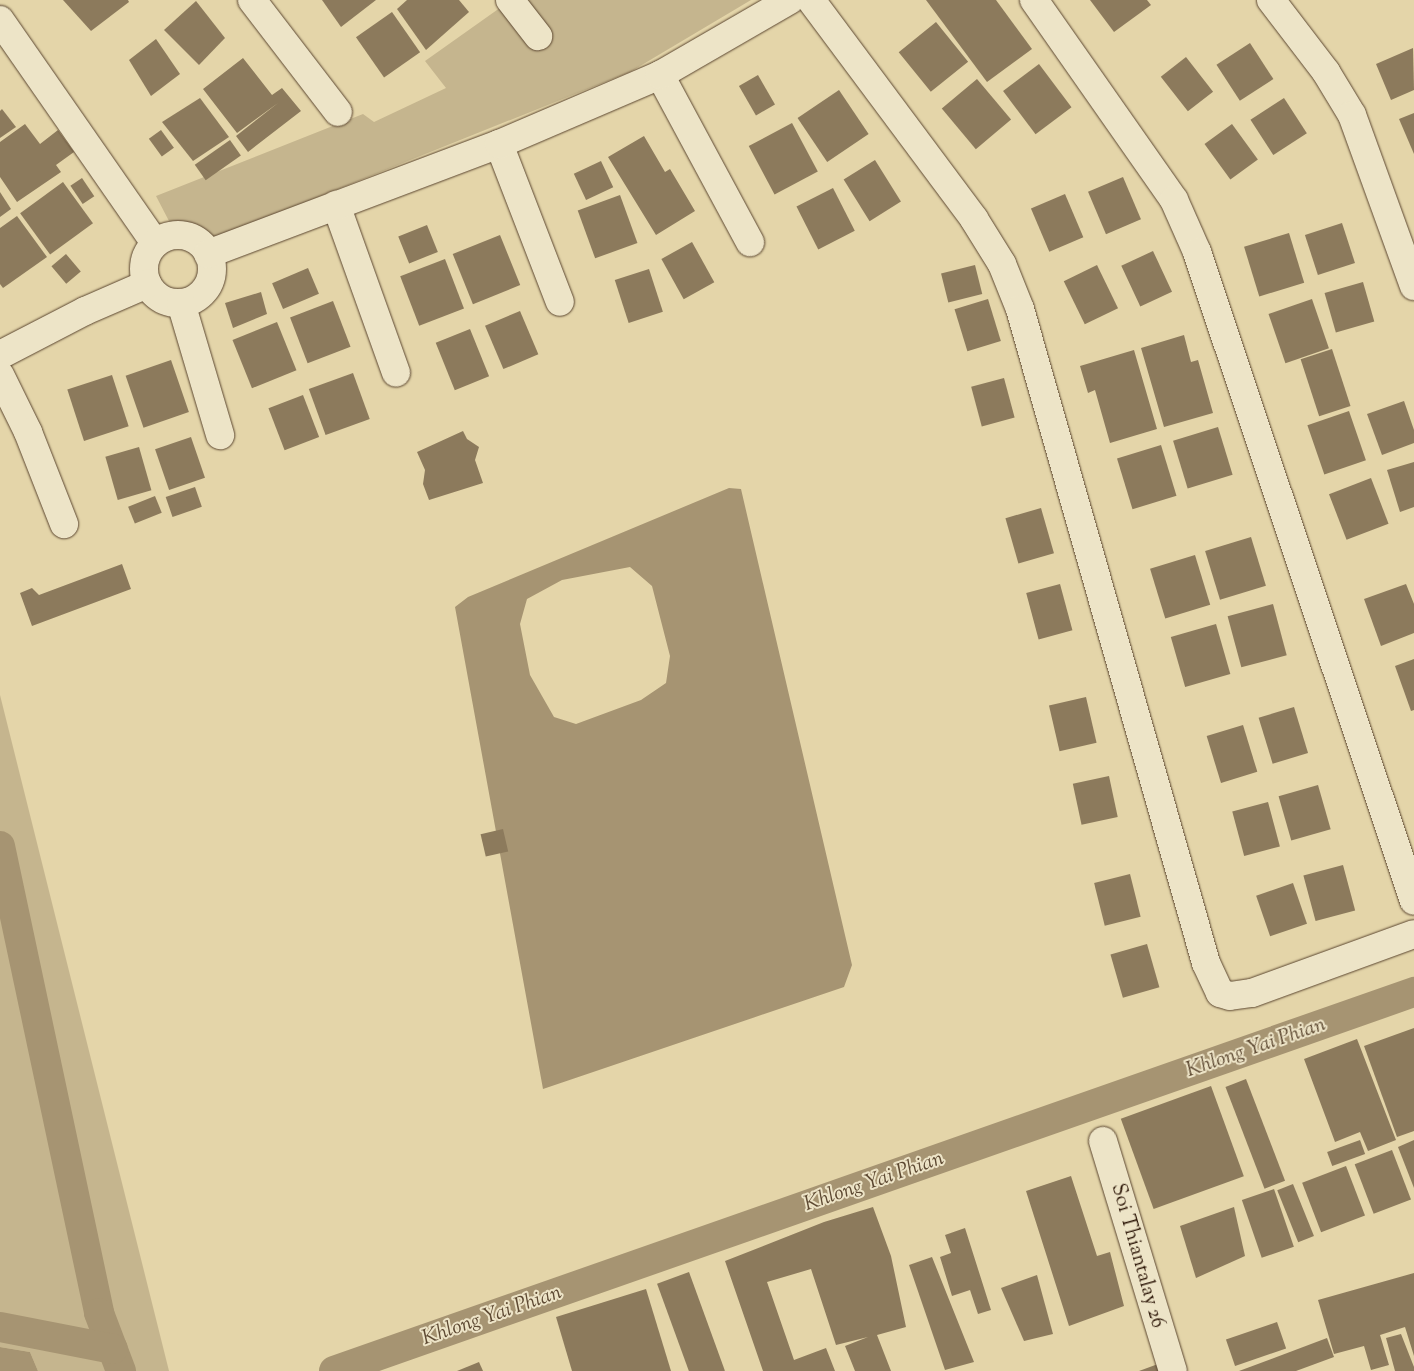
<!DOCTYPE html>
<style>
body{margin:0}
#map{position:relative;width:1414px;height:1371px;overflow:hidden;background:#e4d5a9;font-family:"Sorts Mill Goudy",serif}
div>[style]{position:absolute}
.green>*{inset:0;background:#c5b58e}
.water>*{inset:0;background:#a69472}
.canal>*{height:30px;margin:-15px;padding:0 15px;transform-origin:15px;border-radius:15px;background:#a69472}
.building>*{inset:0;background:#8c7a5c;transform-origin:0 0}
.roads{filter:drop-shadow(0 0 1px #5b4630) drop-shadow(0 0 1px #5b4630)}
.minor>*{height:28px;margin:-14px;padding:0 14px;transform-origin:14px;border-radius:14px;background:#ede4c7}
.minor>.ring{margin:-14px;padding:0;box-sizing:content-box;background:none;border:28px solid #ede4c7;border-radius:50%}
span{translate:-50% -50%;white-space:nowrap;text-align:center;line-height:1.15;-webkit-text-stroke:4px #ede4c7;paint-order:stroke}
.street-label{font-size:20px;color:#2d1708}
.water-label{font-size:21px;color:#5d4932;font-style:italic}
</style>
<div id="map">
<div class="green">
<i style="clip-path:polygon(511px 0,751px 0,630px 72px,216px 238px,170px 223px,156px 196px,363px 114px,374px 122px,446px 88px,425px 61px)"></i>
<i style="clip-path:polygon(0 695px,169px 1371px,38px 1371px,30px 1352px,0 1347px)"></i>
</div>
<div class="water">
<i style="clip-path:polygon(evenodd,729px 488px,741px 489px,852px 965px,844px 987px,543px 1089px,455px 607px,468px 597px,729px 488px,630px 567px,652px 586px,670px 656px,666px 683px,641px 700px,576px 724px,554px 717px,530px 675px,520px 624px,527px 599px,562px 580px,630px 567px)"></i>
<i style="clip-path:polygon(0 1347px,30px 1352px,38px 1371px,0 1371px)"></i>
</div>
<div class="canal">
<i style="left:0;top:846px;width:477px;rotate:78deg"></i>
<i style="left:99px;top:1313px;width:62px;rotate:69.2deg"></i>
<i style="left:0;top:1327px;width:115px;rotate:11deg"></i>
<i style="left:334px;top:1371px;width:1145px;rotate:-19.34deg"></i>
</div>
<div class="building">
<i style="clip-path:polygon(63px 0,128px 0,129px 2px,91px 31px)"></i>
<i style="clip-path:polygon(322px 0,376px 0,341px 27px)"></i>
<i style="clip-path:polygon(407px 0,459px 0,469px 12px,426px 50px,397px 9px)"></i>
<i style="clip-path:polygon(926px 0,996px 0,1032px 49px,987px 82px)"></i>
<i style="clip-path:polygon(1090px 0,1147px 0,1151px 5px,1114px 32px)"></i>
<i style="clip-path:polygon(196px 1px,225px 38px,199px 65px,164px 30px)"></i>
<i style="left:392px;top:12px;width:49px;height:44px;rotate:55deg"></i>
<i style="left:936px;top:22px;width:51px;height:48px;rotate:51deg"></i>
<i style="clip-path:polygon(156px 39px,180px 74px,151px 96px,129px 60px)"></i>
<i style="left:1250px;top:43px;width:43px;height:40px;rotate:57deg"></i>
<i style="clip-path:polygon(1413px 48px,1414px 90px,1391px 100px,1376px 64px)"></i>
<i style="left:1186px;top:57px;width:44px;height:32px;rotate:52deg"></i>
<i style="clip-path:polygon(243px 58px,272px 95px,282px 88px,301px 111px,248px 152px,236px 136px,278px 103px,237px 133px,203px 89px)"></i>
<i style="left:1039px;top:64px;width:54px;height:45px;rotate:53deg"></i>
<i style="left:758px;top:75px;width:34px;height:22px;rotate:60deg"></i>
<i style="left:977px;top:79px;width:53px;height:46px;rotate:50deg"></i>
<i style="left:839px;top:90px;width:53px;height:50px;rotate:56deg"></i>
<i style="clip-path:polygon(200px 98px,229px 137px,193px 161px,162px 122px)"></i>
<i style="left:1284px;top:98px;width:42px;height:40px;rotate:57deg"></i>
<i style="clip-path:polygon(2px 109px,16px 127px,0 138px,0 111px)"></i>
<i style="clip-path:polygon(1414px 113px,1414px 154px,1399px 119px)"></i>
<i style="left:792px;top:123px;width:55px;height:49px;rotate:62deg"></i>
<i style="clip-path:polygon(25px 124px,40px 144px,58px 130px,74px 152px,56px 165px,61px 172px,17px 202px,0 177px,0 142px)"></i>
<i style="left:1232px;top:124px;width:44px;height:34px;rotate:54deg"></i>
<i style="left:161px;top:130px;width:22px;height:15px;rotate:54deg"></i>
<i style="clip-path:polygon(644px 136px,665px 172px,670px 169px,695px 211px,656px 235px,608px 157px)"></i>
<i style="left:230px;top:140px;width:19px;height:43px;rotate:55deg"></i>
<i style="left:875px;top:160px;width:49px;height:37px;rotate:58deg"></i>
<i style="left:601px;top:161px;width:29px;height:30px;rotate:65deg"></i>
<i style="left:1123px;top:177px;width:46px;height:38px;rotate:67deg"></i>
<i style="left:82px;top:178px;width:22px;height:14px;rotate:56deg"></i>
<i style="left:63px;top:182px;width:51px;height:53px;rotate:54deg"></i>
<i style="left:833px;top:188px;width:48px;height:41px;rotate:63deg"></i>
<i style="clip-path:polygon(0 192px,11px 209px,0 217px)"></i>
<i style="left:1065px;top:194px;width:47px;height:37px;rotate:67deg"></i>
<i style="left:620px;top:195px;width:51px;height:45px;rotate:70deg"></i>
<i style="clip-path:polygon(17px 216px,47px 257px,3px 288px,0 284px,0 228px)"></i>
<i style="left:1342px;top:223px;width:42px;height:39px;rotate:72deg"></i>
<i style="left:427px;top:225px;width:29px;height:31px;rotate:68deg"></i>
<i style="left:1289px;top:233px;width:52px;height:47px;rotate:73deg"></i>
<i style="left:500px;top:235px;width:54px;height:51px;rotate:68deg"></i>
<i style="left:692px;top:242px;width:46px;height:35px;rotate:61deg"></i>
<i style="left:1153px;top:251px;width:45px;height:35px;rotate:65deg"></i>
<i style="left:66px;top:254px;width:23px;height:19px;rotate:50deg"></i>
<i style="left:445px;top:259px;width:53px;height:48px;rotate:69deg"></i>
<i style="left:975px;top:265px;width:30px;height:35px;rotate:76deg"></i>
<i style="left:1097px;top:265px;width:48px;height:37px;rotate:64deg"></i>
<i style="left:308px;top:268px;width:28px;height:39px;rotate:67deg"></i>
<i style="left:649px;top:269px;width:45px;height:36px;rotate:72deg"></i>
<i style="left:1363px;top:282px;width:41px;height:40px;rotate:74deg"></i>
<i style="clip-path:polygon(261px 292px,267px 314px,233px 328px,225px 303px)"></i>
<i style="left:988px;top:299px;width:44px;height:35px;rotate:73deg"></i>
<i style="left:1312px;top:299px;width:52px;height:46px;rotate:71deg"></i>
<i style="left:333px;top:301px;width:49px;height:46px;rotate:69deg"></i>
<i style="left:520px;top:311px;width:47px;height:38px;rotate:67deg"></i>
<i style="left:277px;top:322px;width:52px;height:48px;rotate:68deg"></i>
<i style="left:470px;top:329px;width:51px;height:37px;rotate:68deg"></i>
<i style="clip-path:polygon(1184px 335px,1191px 362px,1198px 360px,1213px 413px,1164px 427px,1141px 348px)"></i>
<i style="left:1332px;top:349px;width:60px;height:33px;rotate:72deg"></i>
<i style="clip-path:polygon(1134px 350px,1157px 429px,1110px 443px,1095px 390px,1088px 393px,1080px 366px)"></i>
<i style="left:171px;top:360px;width:55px;height:48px;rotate:71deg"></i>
<i style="left:353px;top:373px;width:49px;height:47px;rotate:70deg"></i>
<i style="left:112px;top:375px;width:54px;height:47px;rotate:72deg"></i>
<i style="left:1004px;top:378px;width:41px;height:34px;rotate:75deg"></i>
<i style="left:303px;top:395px;width:45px;height:37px;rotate:69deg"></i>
<i style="clip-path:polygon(1404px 401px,1414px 430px,1414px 443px,1382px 455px,1367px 414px)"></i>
<i style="left:1349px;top:411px;width:52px;height:44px;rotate:71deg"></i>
<i style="left:1218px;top:427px;width:50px;height:47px;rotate:73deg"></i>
<i style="clip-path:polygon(463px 431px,467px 439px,479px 447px,475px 460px,483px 483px,429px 500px,423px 484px,425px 470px,417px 452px)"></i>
<i style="left:191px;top:437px;width:43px;height:38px;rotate:71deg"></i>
<i style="left:1161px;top:445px;width:53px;height:46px;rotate:73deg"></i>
<i style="left:139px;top:447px;width:45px;height:35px;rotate:74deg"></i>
<i style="clip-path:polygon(1414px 462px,1414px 507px,1400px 512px,1387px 470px)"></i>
<i style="left:1371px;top:478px;width:49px;height:45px;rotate:69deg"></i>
<i style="left:195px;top:487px;width:21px;height:31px;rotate:71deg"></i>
<i style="left:155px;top:496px;width:18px;height:29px;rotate:68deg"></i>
<i style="left:1041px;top:508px;width:47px;height:37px;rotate:74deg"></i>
<i style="left:1251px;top:537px;width:51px;height:48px;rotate:73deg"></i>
<i style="left:1195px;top:555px;width:52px;height:47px;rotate:73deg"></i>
<i style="clip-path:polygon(122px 564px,131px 589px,32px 626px,20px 593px,32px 588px,39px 595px)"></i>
<i style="left:1060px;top:584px;width:48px;height:35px;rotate:75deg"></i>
<i style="clip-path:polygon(1406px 584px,1414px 604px,1414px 633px,1381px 646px,1364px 599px)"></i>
<i style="left:1273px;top:604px;width:53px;height:47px;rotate:75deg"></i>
<i style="left:1216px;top:624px;width:52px;height:47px;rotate:74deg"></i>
<i style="clip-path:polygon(1414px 659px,1414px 710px,1411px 711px,1395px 666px)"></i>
<i style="left:1086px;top:697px;width:47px;height:38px;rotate:77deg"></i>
<i style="left:1294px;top:707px;width:48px;height:37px;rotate:73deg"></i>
<i style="left:1243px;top:725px;width:49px;height:38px;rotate:73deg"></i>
<i style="left:1109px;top:776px;width:42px;height:37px;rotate:78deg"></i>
<i style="left:1318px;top:785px;width:46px;height:41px;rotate:74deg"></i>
<i style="left:1268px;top:802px;width:46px;height:37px;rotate:75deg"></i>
<i style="left:503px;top:829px;width:23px;height:23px;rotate:77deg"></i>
<i style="left:1343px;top:865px;width:47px;height:41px;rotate:75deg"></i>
<i style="left:1130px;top:874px;width:44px;height:37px;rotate:76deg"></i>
<i style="left:1293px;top:883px;width:43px;height:39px;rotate:71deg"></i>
<i style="left:1147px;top:944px;width:45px;height:38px;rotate:74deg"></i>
<i style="clip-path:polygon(1414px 1028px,1414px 1131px,1397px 1137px,1364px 1046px)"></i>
<i style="clip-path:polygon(1357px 1039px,1396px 1140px,1368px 1151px,1360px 1132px,1335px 1142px,1304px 1059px)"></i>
<i style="left:1246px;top:1079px;width:109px;height:22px;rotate:69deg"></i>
<i style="left:1211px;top:1086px;width:96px;height:96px;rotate:70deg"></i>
<i style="left:1360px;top:1140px;width:15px;height:35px;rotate:70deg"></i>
<i style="clip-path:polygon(1414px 1140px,1414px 1188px,1398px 1147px)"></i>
<i style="left:1392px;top:1150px;width:53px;height:40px;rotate:69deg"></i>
<i style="left:1346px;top:1166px;width:53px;height:47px;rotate:69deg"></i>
<i style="clip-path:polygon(1071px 1176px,1097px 1256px,1110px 1252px,1124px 1306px,1069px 1326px,1026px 1191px)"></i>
<i style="left:1293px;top:1184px;width:56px;height:17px;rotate:68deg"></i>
<i style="left:1274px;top:1189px;width:61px;height:34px;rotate:71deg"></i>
<i style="clip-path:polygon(873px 1207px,891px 1256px,906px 1327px,877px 1335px,891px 1371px,855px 1371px,845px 1346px,868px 1337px,836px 1345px,811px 1269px,767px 1282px,794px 1360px,826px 1348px,835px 1371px,763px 1371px,725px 1261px,824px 1222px)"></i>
<i style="clip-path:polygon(1234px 1207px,1245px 1256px,1196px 1278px,1180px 1226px)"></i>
<i style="clip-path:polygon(965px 1228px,991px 1310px,978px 1314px,970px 1290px,952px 1296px,940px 1257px,951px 1253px,945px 1235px)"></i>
<i style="clip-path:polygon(932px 1257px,974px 1362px,945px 1370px,909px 1265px)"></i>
<i style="left:689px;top:1272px;width:105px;height:34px;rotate:70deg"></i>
<i style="clip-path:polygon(1414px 1273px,1414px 1356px,1405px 1327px,1380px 1335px,1389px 1365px,1371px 1370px,1364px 1346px,1334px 1354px,1318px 1300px)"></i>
<i style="clip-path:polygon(1037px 1275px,1053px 1334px,1024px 1341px,1001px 1288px)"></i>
<i style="clip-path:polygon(646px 1289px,671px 1371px,572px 1371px,556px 1317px)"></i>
<i style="left:1277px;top:1322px;width:28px;height:54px;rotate:71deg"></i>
<i style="clip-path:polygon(1401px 1334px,1414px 1367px,1414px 1371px,1395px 1371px,1386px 1338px)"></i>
<i style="clip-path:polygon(1327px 1338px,1334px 1357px,1296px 1371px,1239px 1371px)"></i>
<i style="clip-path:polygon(479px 1362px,483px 1371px,457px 1371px)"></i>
<i style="clip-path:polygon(1158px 1364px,1161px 1371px,1139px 1371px)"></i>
</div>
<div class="roads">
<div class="minor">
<i style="left:252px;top:0;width:141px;rotate:52.5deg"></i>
<i style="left:510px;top:0;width:46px;rotate:52.1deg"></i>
<i style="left:811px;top:0;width:273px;rotate:53.3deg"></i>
<i style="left:974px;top:219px;width:53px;rotate:58.1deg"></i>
<i style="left:1002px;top:264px;width:48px;rotate:68.2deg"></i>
<i style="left:1020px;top:309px;width:680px;rotate:74.12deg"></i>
<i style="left:1206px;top:963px;width:33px;rotate:65deg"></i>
<i style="left:1220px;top:993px;width:10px;rotate:17deg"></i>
<i style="left:1230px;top:996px;width:22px;rotate:-8deg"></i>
<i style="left:1252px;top:993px;width:172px;rotate:-20deg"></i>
<i style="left:1034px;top:0;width:244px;rotate:55deg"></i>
<i style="left:1174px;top:200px;width:57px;rotate:66.1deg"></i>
<i style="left:1197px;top:252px;width:684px;rotate:71.51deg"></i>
<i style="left:1271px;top:0;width:91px;rotate:52.6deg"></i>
<i style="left:1326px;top:72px;width:50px;rotate:58.8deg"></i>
<i style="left:1352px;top:115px;width:182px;rotate:70.1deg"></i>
<i style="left:0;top:20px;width:272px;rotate:55.2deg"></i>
<i style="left:660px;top:75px;width:190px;rotate:61.7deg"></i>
<i style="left:499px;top:144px;width:169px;rotate:68.9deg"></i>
<i style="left:336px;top:205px;width:178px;rotate:70.3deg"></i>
<i class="ring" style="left:144px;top:235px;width:40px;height:40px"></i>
<i style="left:208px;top:254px;width:311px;rotate:-20.7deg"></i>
<i style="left:499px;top:144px;width:175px;rotate:-23.2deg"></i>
<i style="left:660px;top:75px;width:150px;rotate:-30deg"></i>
<i style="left:181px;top:303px;width:138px;rotate:73.5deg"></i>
<i style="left:0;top:355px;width:96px;rotate:-27.4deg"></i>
<i style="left:85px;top:311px;width:68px;rotate:-23.5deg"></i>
<i style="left:0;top:375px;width:64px;rotate:63.8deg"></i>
<i style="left:28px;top:432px;width:99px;rotate:68.6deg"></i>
<i style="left:1103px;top:1141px;width:240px;rotate:73.1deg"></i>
</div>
</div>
<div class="street-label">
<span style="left:1137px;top:1256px;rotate:74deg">Soi Thiantalay 26</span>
</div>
<div class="water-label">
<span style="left:1256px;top:1048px;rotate:-19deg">Khlong Yai Phian</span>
<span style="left:874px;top:1182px;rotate:-19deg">Khlong Yai Phian</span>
<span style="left:492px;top:1316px;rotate:-19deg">Khlong Yai Phian</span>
</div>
</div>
